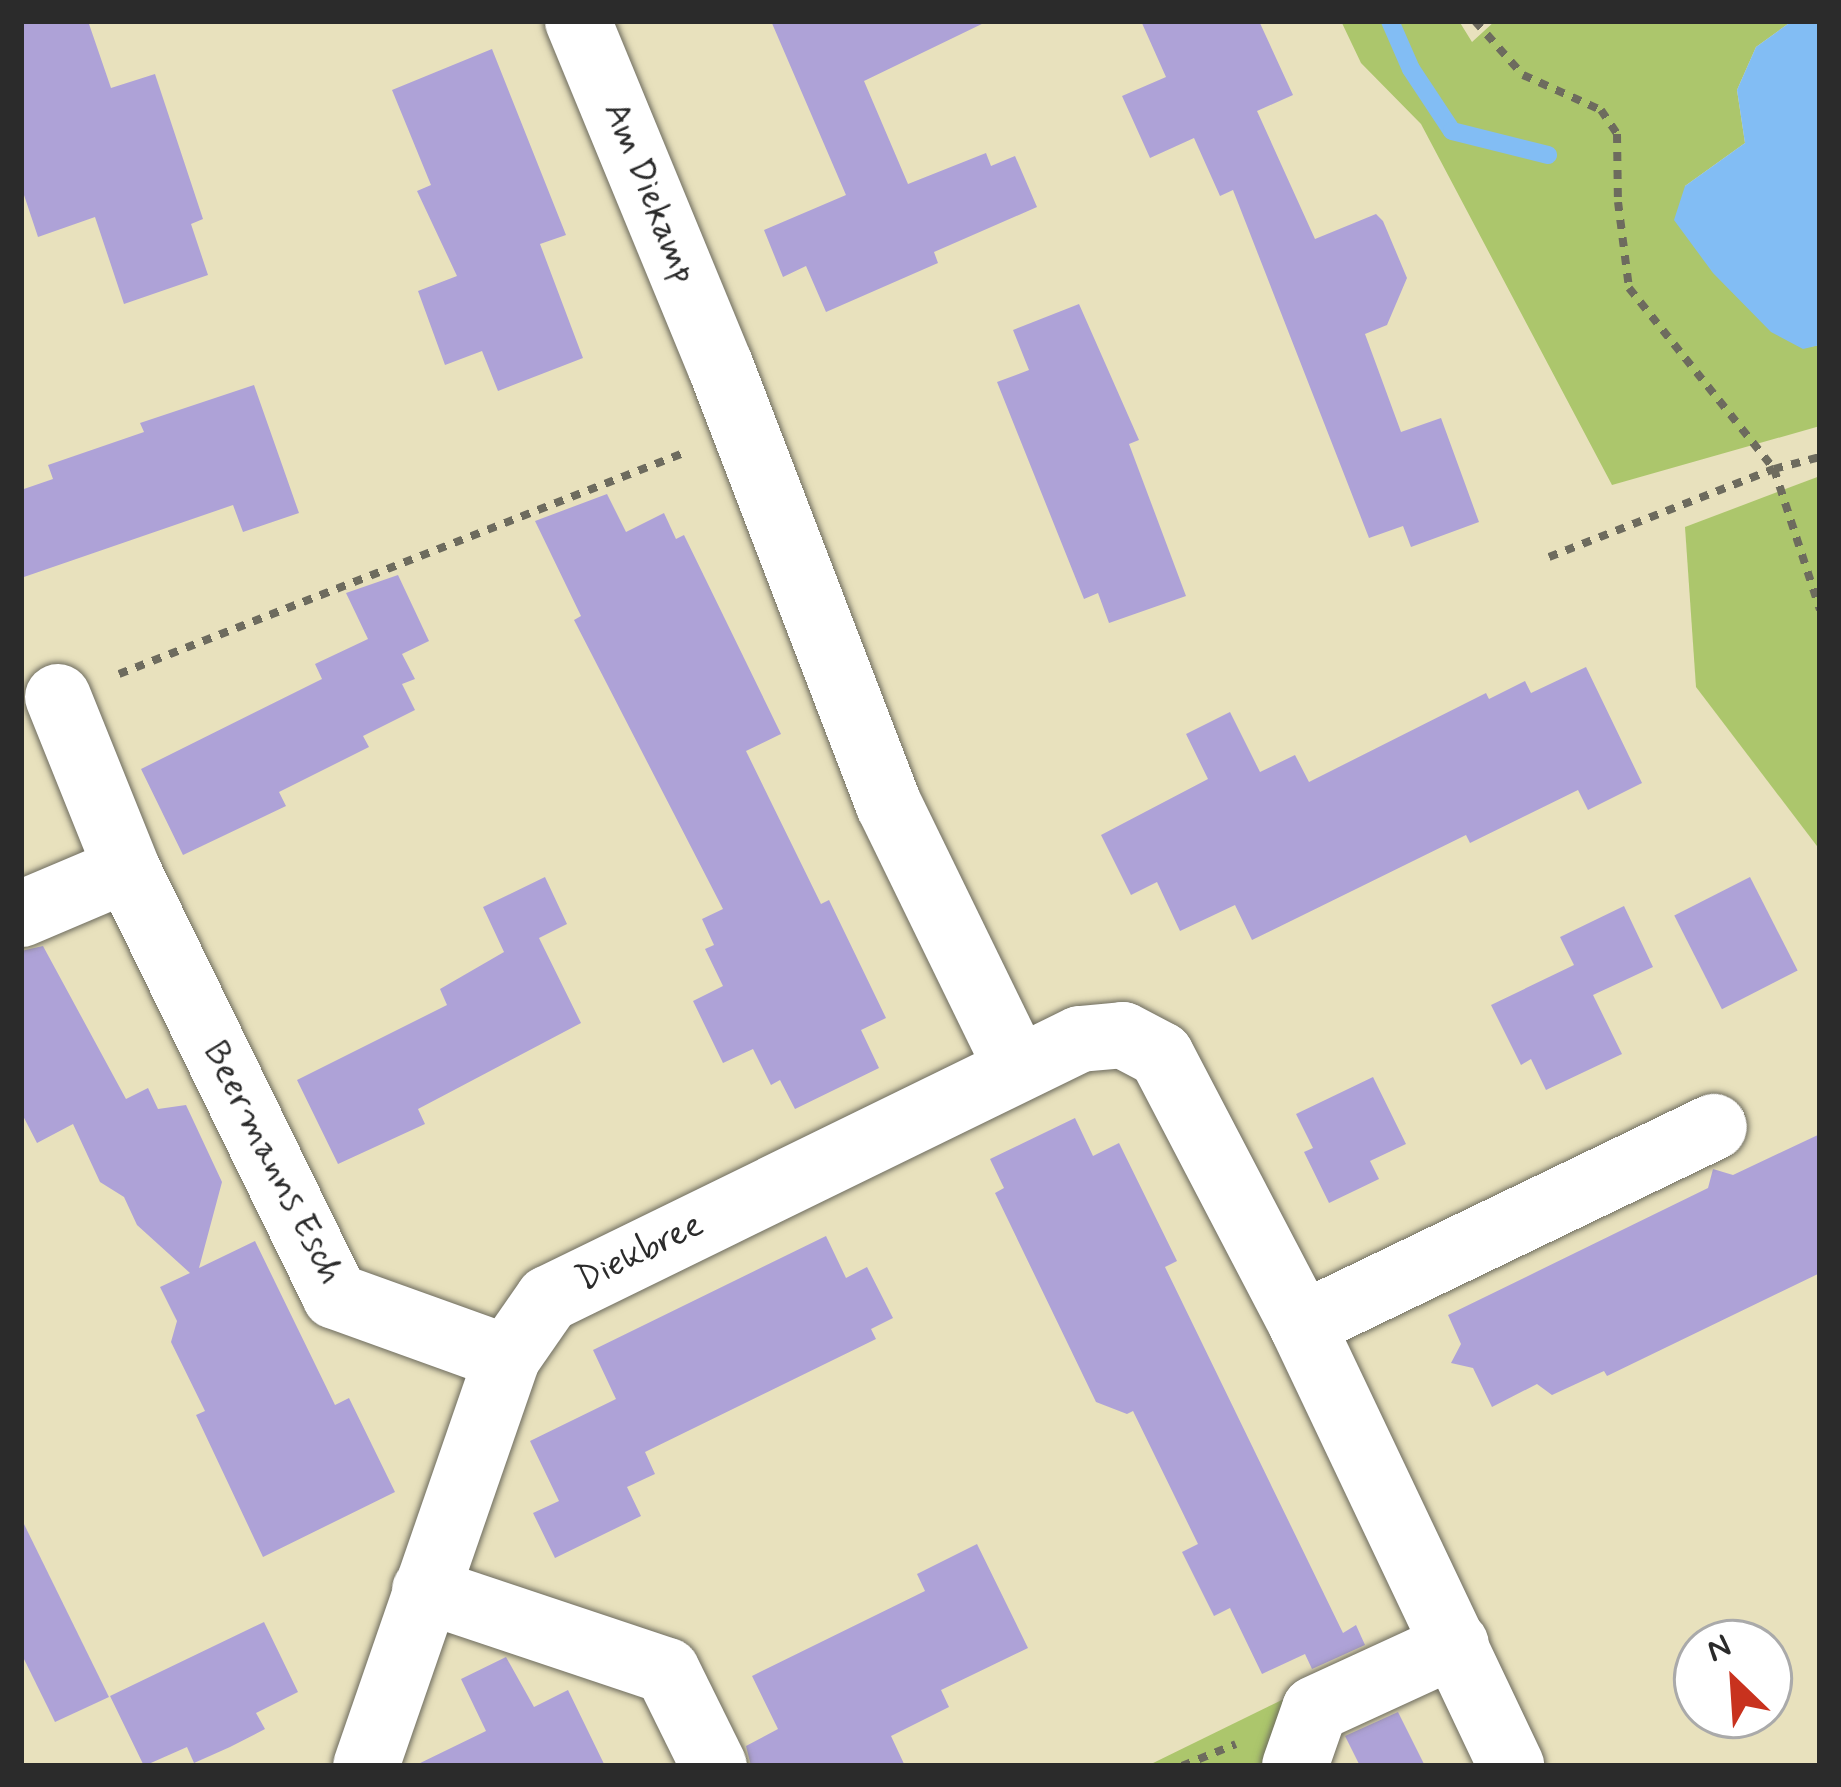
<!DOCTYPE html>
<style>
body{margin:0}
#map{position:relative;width:1841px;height:1787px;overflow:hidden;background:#e8e1bd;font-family:Mynerve,sans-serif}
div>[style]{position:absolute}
.green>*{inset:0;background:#acc66c}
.water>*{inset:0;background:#82bdf4}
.stream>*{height:18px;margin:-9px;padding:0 9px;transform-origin:9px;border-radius:9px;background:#82bdf4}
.building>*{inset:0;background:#aea2d7;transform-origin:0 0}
.path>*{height:8px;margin-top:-4px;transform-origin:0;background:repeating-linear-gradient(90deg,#6d6b5e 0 9px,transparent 0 18px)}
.roads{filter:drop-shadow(0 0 3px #6d6b5e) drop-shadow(0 0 3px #6d6b5e)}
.minor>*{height:66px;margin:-33px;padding:0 33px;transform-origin:33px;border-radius:33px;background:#fff}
span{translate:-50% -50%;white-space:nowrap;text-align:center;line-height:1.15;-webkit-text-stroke:12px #fff;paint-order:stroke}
.street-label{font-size:36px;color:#2b2b2b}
.frame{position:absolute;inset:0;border:24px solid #2b2b2b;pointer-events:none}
.north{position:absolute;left:1673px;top:1619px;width:120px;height:120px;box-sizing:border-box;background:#fff;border:3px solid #aaa;border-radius:50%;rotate:335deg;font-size:33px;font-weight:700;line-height:48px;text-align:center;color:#2b2b2b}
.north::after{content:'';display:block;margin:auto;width:42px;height:54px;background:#c8321e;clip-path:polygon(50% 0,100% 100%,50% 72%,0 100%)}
</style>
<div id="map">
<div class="green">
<i style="clip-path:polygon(1341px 21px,1459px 21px,1472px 42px,1495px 21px,1792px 21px,1756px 47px,1737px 90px,1745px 143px,1685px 186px,1803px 348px,1820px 345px,1820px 426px,1612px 485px,1421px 124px,1361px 63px)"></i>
<i style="clip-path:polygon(1820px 476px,1820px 850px,1696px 687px,1685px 527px)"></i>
<i style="clip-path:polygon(1286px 1698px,1261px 1766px,1147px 1766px)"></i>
</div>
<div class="water">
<i style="clip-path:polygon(1792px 21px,1820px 21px,1820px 345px,1803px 349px,1771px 332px,1713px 273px,1674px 220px,1685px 186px,1745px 143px,1737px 90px,1756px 47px)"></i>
</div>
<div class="stream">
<i style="left:1390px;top:21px;width:52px;rotate:66.4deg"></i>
<i style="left:1411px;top:69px;width:74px;rotate:56.5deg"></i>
<i style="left:1452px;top:131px;width:99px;rotate:14deg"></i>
</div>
<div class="building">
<i style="clip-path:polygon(21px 21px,88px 21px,111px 88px,155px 74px,203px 219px,191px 224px,208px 275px,124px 304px,95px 217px,38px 237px,21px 186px)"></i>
<i style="clip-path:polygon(771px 21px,988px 21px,864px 81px,908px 184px,986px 153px,991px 166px,1015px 156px,1037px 207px,934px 252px,938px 263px,826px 312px,806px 266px,783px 277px,764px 230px,846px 195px)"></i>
<i style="clip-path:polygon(1141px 21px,1259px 21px,1293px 95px,1257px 111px,1315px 239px,1376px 214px,1383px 221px,1407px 278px,1387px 325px,1365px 334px,1401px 432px,1441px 418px,1479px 522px,1411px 547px,1403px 526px,1369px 538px,1233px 190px,1220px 196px,1194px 138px,1150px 158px,1122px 96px,1166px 77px)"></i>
<i style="clip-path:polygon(492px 49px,566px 235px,540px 244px,583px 358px,498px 391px,482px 351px,445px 365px,418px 291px,457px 276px,417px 191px,431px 185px,392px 90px)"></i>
<i style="clip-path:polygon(1079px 304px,1139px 440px,1129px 444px,1186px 596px,1109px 623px,1098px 593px,1084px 599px,997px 382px,1029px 370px,1013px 330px)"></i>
<i style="clip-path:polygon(254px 385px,299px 513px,243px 532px,233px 505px,21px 578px,21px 490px,53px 479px,48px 465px,144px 432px,140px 423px)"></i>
<i style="clip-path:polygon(607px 494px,626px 532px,664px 513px,676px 539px,684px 535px,781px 734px,746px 751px,821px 904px,829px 900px,886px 1018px,861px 1030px,879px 1068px,795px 1109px,780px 1080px,771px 1085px,753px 1049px,723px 1063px,693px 1001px,723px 986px,705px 949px,714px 945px,702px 919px,723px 909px,574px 620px,581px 616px,535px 521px)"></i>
<i style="clip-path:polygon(398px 575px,429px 641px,402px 654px,415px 679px,402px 684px,415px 710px,363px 736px,369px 747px,279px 792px,286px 806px,183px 855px,141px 769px,322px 679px,315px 664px,368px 639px,346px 593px)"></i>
<i style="clip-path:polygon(1586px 667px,1642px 783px,1588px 810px,1578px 790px,1470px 843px,1466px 835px,1252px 940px,1235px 905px,1180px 931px,1157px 882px,1131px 895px,1101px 835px,1208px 779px,1186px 734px,1230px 712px,1260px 772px,1295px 755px,1309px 782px,1486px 693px,1489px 699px,1525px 681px,1531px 693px)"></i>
<i style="clip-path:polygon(545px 877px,567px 924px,539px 938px,581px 1023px,418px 1109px,425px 1124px,338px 1164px,297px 1080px,447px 1005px,440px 989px,504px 952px,483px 907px)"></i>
<i style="left:1750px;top:877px;width:105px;height:85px;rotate:63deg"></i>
<i style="clip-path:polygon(1624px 906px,1653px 967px,1593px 995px,1622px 1054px,1546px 1090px,1531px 1059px,1521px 1065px,1491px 1005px,1574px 965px,1560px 937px)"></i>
<i style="clip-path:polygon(43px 946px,126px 1099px,148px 1088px,158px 1109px,186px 1105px,222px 1182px,199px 1268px,255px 1241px,335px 1405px,349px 1398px,395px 1492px,263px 1557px,196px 1415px,205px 1411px,171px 1342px,177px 1321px,160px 1287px,190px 1273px,137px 1225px,124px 1197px,100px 1182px,73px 1124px,37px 1143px,21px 1112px,21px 951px)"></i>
<i style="clip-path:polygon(1373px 1077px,1406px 1144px,1370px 1161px,1379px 1179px,1329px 1203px,1304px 1152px,1313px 1148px,1296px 1114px)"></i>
<i style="clip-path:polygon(1075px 1118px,1093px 1156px,1119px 1143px,1177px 1261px,1165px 1267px,1343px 1633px,1356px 1625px,1365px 1645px,1312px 1669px,1305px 1654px,1262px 1674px,1230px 1608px,1214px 1616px,1182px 1552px,1198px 1544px,1133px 1411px,1127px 1414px,1096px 1402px,995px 1193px,1004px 1188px,990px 1159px)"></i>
<i style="clip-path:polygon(1820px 1134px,1820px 1273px,1607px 1376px,1604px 1371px,1552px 1395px,1537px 1384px,1492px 1407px,1473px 1368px,1451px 1363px,1461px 1344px,1448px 1315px,1708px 1188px,1713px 1169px,1733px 1175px)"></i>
<i style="clip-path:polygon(826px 1236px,846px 1278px,867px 1267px,893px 1318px,871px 1329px,876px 1339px,645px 1452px,655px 1474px,627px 1487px,641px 1516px,555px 1558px,533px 1513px,559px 1501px,530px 1441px,616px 1399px,593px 1350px)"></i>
<i style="clip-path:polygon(21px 1518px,109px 1697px,55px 1722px,21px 1653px)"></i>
<i style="clip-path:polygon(977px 1544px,1028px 1648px,941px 1690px,949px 1707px,891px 1736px,905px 1766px,751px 1766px,746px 1746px,778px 1729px,752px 1676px,925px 1591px,917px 1574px)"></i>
<i style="clip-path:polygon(264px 1622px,298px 1692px,256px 1713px,265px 1729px,230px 1747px,194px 1763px,187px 1747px,144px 1766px,110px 1696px)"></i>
<i style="clip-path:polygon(506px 1657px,534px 1707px,568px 1690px,605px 1766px,414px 1766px,486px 1731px,461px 1679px)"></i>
<i style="clip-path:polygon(1398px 1712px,1425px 1766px,1360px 1766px,1345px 1736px)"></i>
</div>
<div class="path">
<i style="left:1475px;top:21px;width:72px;rotate:48.4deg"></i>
<i style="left:1523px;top:75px;width:85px;rotate:24.2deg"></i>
<i style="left:1601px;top:110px;width:29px;rotate:56deg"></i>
<i style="left:1617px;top:134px;width:68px;rotate:89.2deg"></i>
<i style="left:1618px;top:202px;width:87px;rotate:82.7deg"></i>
<i style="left:1629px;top:288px;width:232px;rotate:51.3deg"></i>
<i style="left:1774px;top:469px;width:148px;rotate:71.9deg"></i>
<i style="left:1549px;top:557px;width:242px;rotate:-21.4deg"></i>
<i style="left:1774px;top:469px;width:48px;rotate:-14.6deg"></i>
<i style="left:119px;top:674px;width:609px;rotate:-21.38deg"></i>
<i style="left:1182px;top:1766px;width:58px;rotate:-22.2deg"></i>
</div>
<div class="roads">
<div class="minor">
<i style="left:578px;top:21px;width:372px;rotate:67.6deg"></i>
<i style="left:720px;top:365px;width:471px;rotate:69deg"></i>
<i style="left:889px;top:805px;width:292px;rotate:64deg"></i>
<i style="left:58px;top:697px;width:185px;rotate:68.1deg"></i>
<i style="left:21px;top:914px;width:115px;rotate:-23deg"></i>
<i style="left:127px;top:869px;width:475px;rotate:64deg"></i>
<i style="left:335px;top:1296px;width:183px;rotate:19.8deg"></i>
<i style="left:1302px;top:1325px;width:457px;rotate:-25.7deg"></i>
<i style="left:425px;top:1590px;width:255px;rotate:18.5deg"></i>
<i style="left:667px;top:1671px;width:106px;rotate:63.7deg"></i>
<i style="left:366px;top:1766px;width:432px;rotate:-70.9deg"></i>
<i style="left:507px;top:1358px;width:72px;rotate:-55.2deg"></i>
<i style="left:548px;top:1299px;width:592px;rotate:-26.05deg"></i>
<i style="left:1080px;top:1039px;width:43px;rotate:-5.3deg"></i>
<i style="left:1123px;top:1035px;width:43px;rotate:27.8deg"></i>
<i style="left:1161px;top:1055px;width:305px;rotate:62.4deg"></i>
<i style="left:1302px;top:1325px;width:488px;rotate:64.6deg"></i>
<i style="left:1295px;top:1766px;width:60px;rotate:-70.7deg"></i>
<i style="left:1315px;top:1709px;width:155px;rotate:-24.7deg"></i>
</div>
</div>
<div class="street-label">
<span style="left:649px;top:193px;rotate:68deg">Am Diekamp</span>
<span style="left:272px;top:1163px;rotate:63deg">Beermanns Esch</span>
<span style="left:640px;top:1253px;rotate:-26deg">Diekbree</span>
</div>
<div class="frame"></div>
<div class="north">N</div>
</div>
